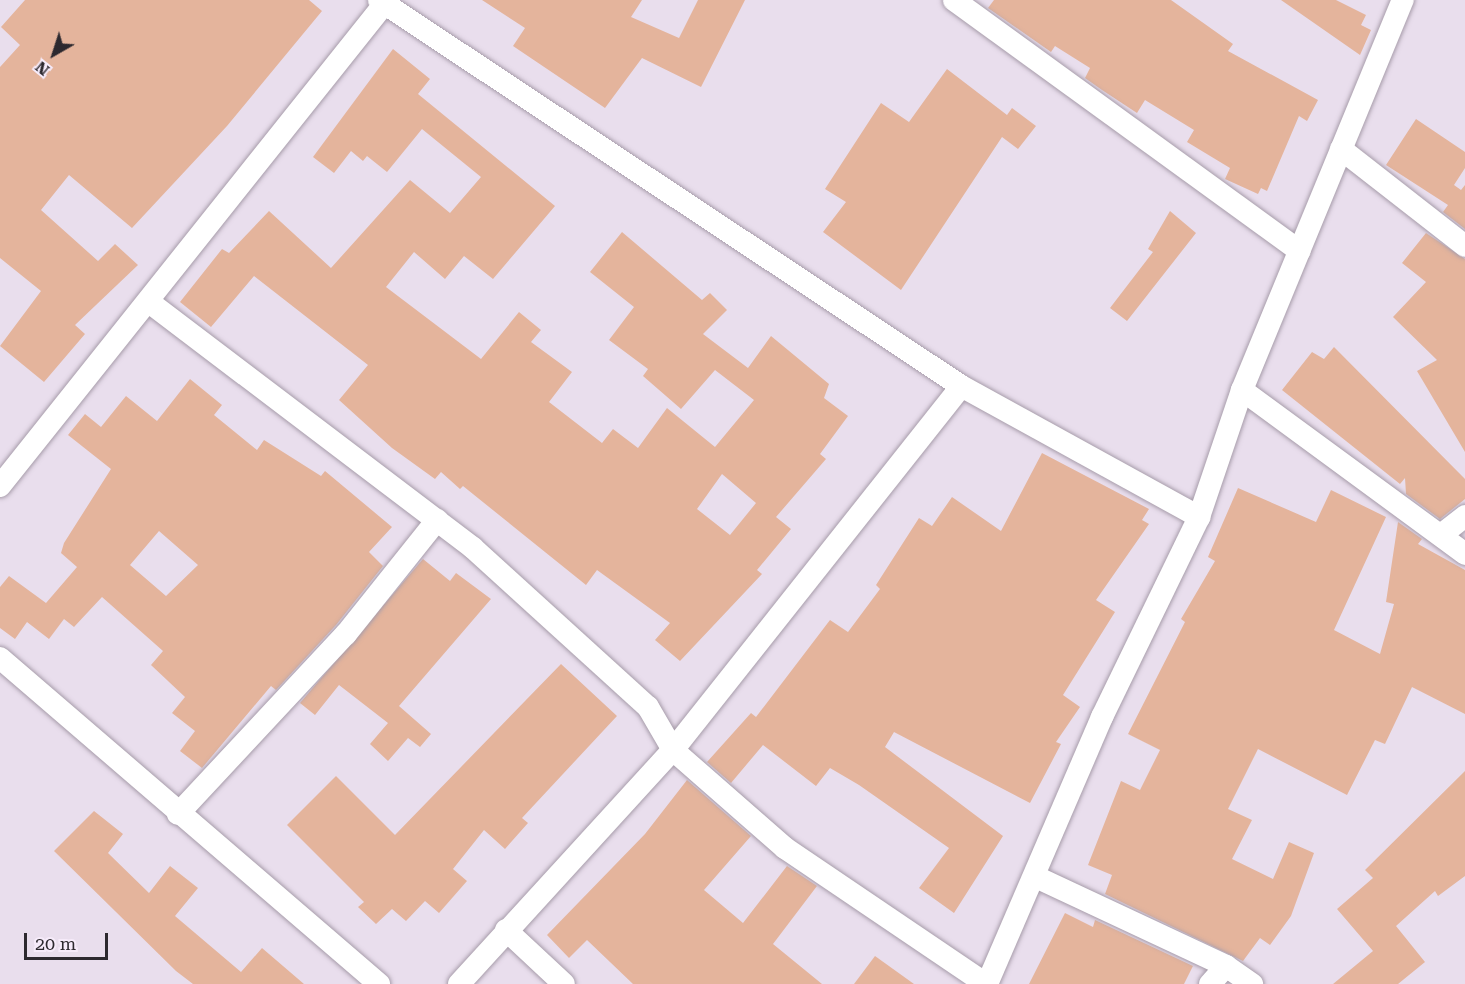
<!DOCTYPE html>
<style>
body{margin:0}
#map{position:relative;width:1465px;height:984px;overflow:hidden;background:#e9deed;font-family:"Roboto Serif",serif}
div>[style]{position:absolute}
.building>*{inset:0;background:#e4b49c}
.roads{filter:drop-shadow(0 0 2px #a79caa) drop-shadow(0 0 2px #a79caa)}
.minor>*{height:22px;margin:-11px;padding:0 11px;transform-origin:11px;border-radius:11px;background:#fff}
span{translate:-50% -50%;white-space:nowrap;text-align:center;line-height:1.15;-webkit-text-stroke:5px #f6ebfa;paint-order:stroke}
.north{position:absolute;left:24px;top:24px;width:60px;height:60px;-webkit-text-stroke:4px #f6ebfa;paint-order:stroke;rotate:219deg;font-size:16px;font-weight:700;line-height:24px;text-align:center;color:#2d292f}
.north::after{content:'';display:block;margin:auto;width:21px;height:27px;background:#2d292f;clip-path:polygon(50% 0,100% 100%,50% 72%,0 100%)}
.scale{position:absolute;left:24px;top:933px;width:84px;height:27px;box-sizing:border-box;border:3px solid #2d292f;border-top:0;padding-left:8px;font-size:18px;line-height:21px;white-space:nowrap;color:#2d292f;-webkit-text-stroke:4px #f6ebfa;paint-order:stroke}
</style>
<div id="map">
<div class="building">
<i style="clip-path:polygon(25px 0,309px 0,322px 11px,227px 126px,132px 228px,69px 175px,41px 210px,98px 261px,115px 244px,138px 265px,75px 325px,85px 334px,44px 382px,0 346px,41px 291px,0 258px,0 67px,20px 45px,1px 27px)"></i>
<i style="clip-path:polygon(482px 0,642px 0,631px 17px,679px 38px,698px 0,745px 0,701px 87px,642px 58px,605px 108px,513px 46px,525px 28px)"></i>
<i style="clip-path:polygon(994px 0,1171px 0,1233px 44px,1228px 51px,1318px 100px,1307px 121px,1299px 116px,1267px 191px,1261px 188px,1258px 194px,1225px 179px,1230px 168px,1187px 142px,1194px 130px,1145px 100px,1137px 113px,1102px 90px,1085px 78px,1090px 68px,1055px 46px,1051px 52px,988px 8px)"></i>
<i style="clip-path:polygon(1281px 0,1336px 0,1366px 15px,1361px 25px,1371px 30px,1360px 55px)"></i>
<i style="clip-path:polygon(evenodd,393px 49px,430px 79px,418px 94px,555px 206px,493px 279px,464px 256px,445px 279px,414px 252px,386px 287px,481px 359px,519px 312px,541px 330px,531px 342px,572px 372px,549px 402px,602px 443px,613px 429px,638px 448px,667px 408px,715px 447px,754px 400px,715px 370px,681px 409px,643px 376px,648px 369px,609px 340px,634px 307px,590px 272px,622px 232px,702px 300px,710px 293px,727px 310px,703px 334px,748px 368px,771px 336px,829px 384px,824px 398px,848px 416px,820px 454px,826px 459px,776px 517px,791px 529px,757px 570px,762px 574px,680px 661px,655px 640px,670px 623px,597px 570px,586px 585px,463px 486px,460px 489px,441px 472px,435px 479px,392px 448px,339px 400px,368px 365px,254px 276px,211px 327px,180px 302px,222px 249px,229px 253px,269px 211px,331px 268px,410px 180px,450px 213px,481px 177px,422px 129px,387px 172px,367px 156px,363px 161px,351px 151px,334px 173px,313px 157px,393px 49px,722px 474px,756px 503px,730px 535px,697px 509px,722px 474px)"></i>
<i style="clip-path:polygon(947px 69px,1007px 115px,1012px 108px,1036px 126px,1018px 149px,1002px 137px,901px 290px,823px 232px,846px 202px,825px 189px,881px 103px,909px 122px)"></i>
<i style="clip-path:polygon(1416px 119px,1465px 152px,1465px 168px,1454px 185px,1461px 190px,1465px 185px,1465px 229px,1443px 212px,1448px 205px,1386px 165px)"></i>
<i style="clip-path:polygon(1170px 211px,1196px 233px,1127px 321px,1110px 308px,1153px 252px,1148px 249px)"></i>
<i style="clip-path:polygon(1426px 233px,1465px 259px,1465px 452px,1417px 371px,1437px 360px,1393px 317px,1426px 282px,1402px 263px)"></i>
<i style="clip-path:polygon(1334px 347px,1465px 479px,1465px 499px,1440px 519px,1406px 494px,1405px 478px,1400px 484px,1282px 390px,1312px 352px,1324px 359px)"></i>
<i style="clip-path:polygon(evenodd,190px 379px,222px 405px,214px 415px,257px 450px,264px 440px,321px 476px,325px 471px,392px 527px,369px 552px,383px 566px,336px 625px,276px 690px,271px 686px,202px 768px,180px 751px,195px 731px,172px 713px,185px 697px,151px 665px,163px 651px,102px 597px,74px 627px,64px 619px,49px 639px,27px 622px,15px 639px,0 628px,0 587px,9px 576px,46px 603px,77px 567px,61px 553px,64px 543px,111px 469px,68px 435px,85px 414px,101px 427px,126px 396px,157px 421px,190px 379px,159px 531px,198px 565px,166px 596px,130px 565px,159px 531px)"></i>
<i style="clip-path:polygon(1042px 453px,1149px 509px,1142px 520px,1149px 524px,1096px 600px,1115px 612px,1063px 695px,1080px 707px,1056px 742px,1061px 744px,1030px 803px,894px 732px,885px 747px,1003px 836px,954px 913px,919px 888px,949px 848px,859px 785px,830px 768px,816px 786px,763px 745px,731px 783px,707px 762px,751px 713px,756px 717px,830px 620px,848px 632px,880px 589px,876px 585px,919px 518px,932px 526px,952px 497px,1001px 531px)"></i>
<i style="clip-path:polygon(1238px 488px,1316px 522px,1331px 490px,1386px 517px,1334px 630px,1380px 654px,1394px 604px,1386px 602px,1398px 522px,1422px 539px,1418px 544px,1465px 570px,1465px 714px,1412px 687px,1385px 744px,1375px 740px,1347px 795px,1258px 749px,1228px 809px,1252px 820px,1232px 859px,1273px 879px,1289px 842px,1314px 853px,1291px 916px,1270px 945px,1260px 938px,1243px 961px,1105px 894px,1112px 875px,1088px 865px,1121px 781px,1140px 790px,1160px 750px,1128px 734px,1185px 622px,1181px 619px,1215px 561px,1208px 557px)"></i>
<i style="clip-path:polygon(423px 559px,450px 581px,456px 573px,491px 599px,399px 706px,431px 734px,420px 747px,408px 738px,388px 761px,370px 744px,388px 723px,339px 685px,315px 715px,300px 703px)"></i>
<i style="clip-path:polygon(561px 664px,617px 716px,522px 818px,528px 823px,505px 849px,484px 830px,453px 869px,467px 881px,439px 913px,425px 901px,406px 921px,392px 909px,376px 924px,358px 907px,364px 902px,287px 825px,336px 776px,395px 835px)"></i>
<i style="clip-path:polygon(1465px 771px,1465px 876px,1438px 896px,1435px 891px,1396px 926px,1425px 962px,1398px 984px,1333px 984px,1373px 951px,1337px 909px,1373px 878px,1365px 870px)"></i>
<i style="clip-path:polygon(687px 780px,751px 836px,704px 890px,743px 923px,787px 866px,817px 886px,773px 944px,822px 984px,633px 984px,587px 940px,569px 958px,547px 935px,645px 834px)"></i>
<i style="clip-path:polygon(94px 811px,123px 834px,108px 853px,149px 893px,170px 866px,198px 888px,175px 916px,241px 972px,262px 948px,304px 984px,193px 984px,176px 971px,54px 851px)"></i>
<i style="clip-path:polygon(1065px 913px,1093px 927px,1095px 920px,1193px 966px,1184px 984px,1029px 984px)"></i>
<i style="clip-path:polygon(875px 956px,914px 984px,854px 984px)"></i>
</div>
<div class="roads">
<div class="minor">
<i style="left:379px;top:0;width:698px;rotate:33.55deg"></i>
<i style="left:961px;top:386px;width:272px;rotate:28.8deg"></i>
<i style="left:954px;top:0;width:427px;rotate:36deg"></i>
<i style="left:1341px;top:149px;width:157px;rotate:38deg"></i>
<i style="left:149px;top:302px;width:407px;rotate:37.2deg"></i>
<i style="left:473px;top:548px;width:236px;rotate:42.3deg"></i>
<i style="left:648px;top:707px;width:50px;rotate:59.8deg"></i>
<i style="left:673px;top:750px;width:149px;rotate:41.2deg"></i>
<i style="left:785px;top:848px;width:243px;rotate:34.1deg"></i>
<i style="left:1242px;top:390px;width:277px;rotate:36.3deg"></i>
<i style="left:0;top:486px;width:618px;rotate:-51.44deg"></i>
<i style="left:1441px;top:535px;width:31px;rotate:-38deg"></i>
<i style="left:0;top:658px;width:500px;rotate:40.7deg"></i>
<i style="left:178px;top:814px;width:246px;rotate:-47deg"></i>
<i style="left:346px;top:634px;width:146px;rotate:-51.4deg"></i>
<i style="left:1036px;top:877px;width:210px;rotate:25.1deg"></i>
<i style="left:1226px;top:966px;width:32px;rotate:35deg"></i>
<i style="left:506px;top:930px;width:79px;rotate:43deg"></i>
<i style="left:459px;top:984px;width:317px;rotate:-47.6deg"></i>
<i style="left:673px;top:750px;width:464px;rotate:-51.6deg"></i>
<i style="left:987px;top:984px;width:291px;rotate:-66.7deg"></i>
<i style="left:1102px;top:717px;width:222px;rotate:-64.1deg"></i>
<i style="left:1199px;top:517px;width:134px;rotate:-71.3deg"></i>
<i style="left:1242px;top:390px;width:422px;rotate:-67.6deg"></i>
<i style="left:1210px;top:984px;width:24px;rotate:-48deg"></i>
</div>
</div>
<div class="north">N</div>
<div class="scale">20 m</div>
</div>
